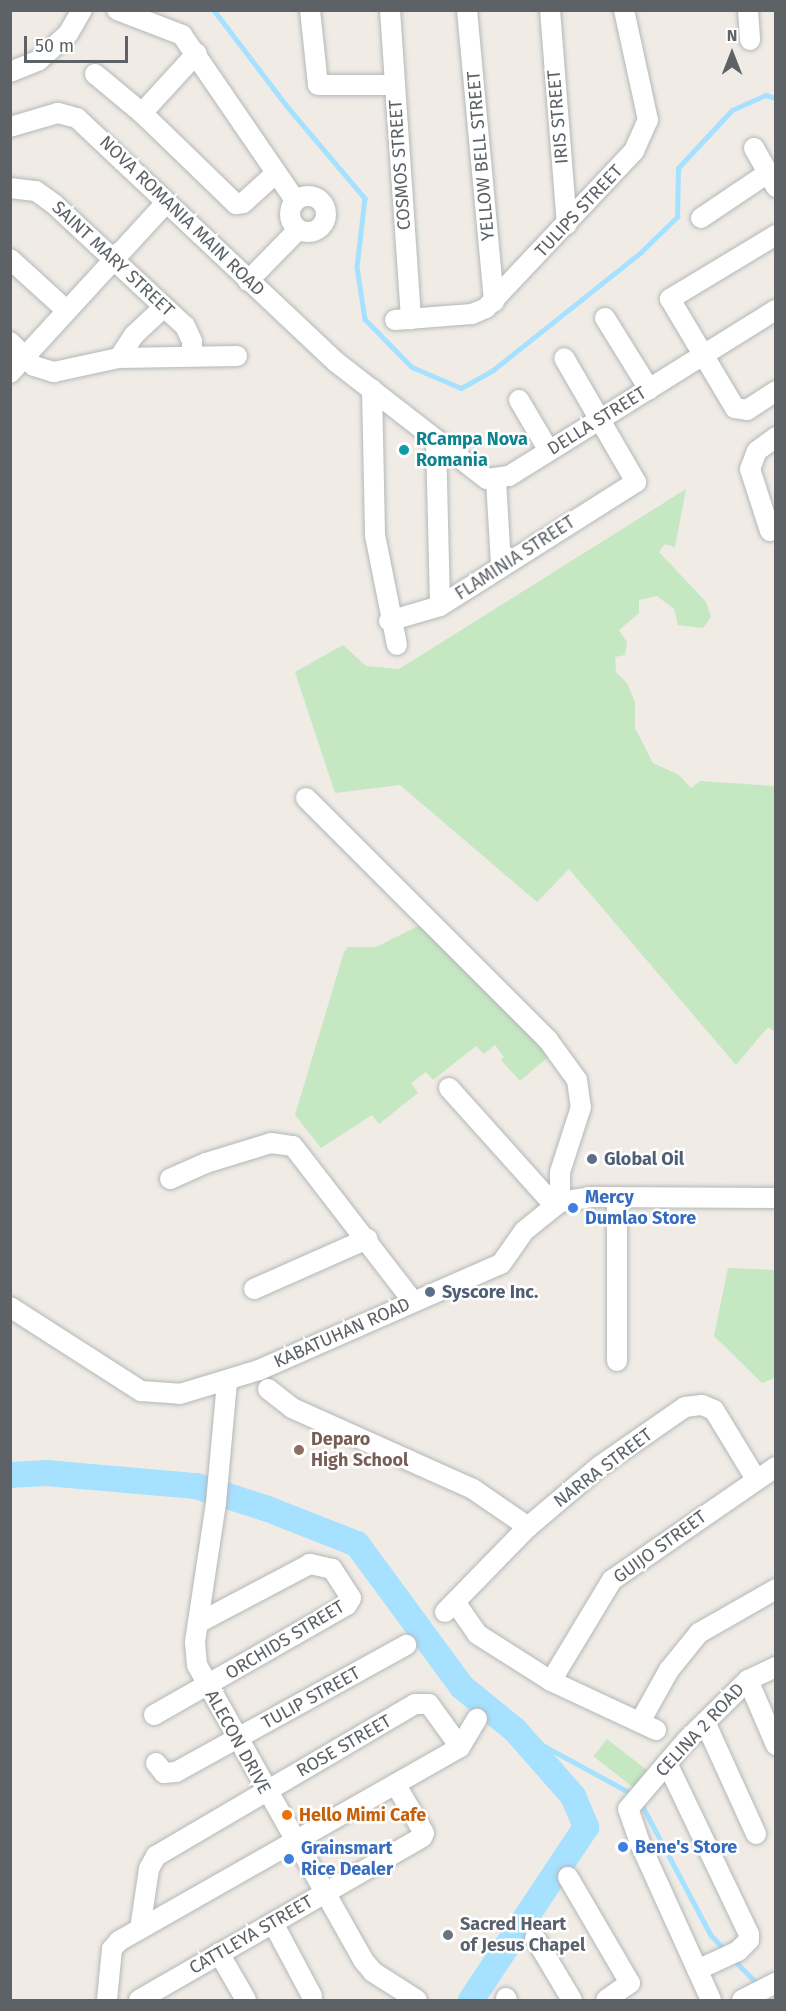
<!DOCTYPE html>
<style>
body{margin:0}
#map{position:relative;width:786px;height:2011px;overflow:hidden;background:#f0ece5;font-family:"Fira Sans",sans-serif}
div>[style]{position:absolute}
.green>*{inset:0;background:#c5e7c2;transform-origin:0 0}
.stream>*{height:4.5px;margin:-2.25px;padding:0 2.25px;transform-origin:2.25px;border-radius:2.25px;background:#a6e1ff}
.river>*{height:26px;margin:-13px;padding:0 13px;transform-origin:13px;border-radius:13px;background:#a6e1ff}
.roads{filter:drop-shadow(0 0 2px #b3b7ba) drop-shadow(0 0 2px #b3b7ba)}
.minor>*{height:20px;margin:-10px;padding:0 10px;transform-origin:10px;border-radius:10px;background:#fff}
.minor>.ring{margin:-10px;padding:0;box-sizing:content-box;background:none;border:20px solid #fff;border-radius:50%}
.dots>*{width:16px;height:16px;translate:-50% -50%;box-sizing:border-box;border:3px solid #fff;border-radius:50%}
span{translate:-50% -50%;white-space:nowrap;text-align:center;line-height:1.15;-webkit-text-stroke:5px #fff;paint-order:stroke}
.street-label{font-size:18px;color:#5d6266}
.culture-label{font-size:18px;color:#0d838f;font-weight:700}
.left{translate:0 -50%;text-align:left}
.service-label{font-size:18px;color:#4e5e75;font-weight:700}
.shop-label{font-size:18px;color:#366cbe;font-weight:700}
.education-label{font-size:18px;color:#785e54;font-weight:700}
.food-label{font-size:18px;color:#c56008;font-weight:700}
.worship-label{font-size:18px;color:#5b616d;font-weight:700}
.frame{position:absolute;inset:0;border:12px solid #5d6266;pointer-events:none}
.north{position:absolute;left:702px;top:24px;width:60px;height:60px;-webkit-text-stroke:4px #fff;paint-order:stroke;rotate:0deg;font-size:16px;font-weight:700;line-height:24px;text-align:center;color:#5d6266}
.north::after{content:'';display:block;margin:auto;width:21px;height:27px;background:#5d6266;clip-path:polygon(50% 0,100% 100%,50% 72%,0 100%)}
.scale{position:absolute;left:24px;top:36px;width:104px;height:27px;box-sizing:border-box;border:3px solid #5d6266;border-top:0;padding-left:8px;font-size:18px;line-height:21px;white-space:nowrap;color:#5d6266;-webkit-text-stroke:4px #fff;paint-order:stroke}
</style>
<div id="map">
<div class="green">
<i style="clip-path:polygon(686px 489px,675px 547px,665px 544px,659px 552px,706px 602px,711px 617px,703px 628px,678px 625px,674px 609px,657px 596px,639px 600px,639px 613px,619px 630px,627px 642px,625px 655px,615px 657px,616px 672px,627px 683px,635px 702px,635px 728px,653px 763px,679px 775px,691px 788px,700px 781px,775px 786px,775px 1032px,768px 1027px,736px 1065px,569px 869px,537px 902px,400px 785px,335px 793px,295px 672px,343px 645px,366px 666px,399px 669px)"></i>
<i style="clip-path:polygon(420px 925px,554px 1052px,520px 1081px,501px 1060px,504px 1057px,495px 1045px,484px 1054px,476px 1046px,433px 1080px,426px 1072px,411px 1083px,418px 1093px,379px 1124px,372px 1115px,321px 1148px,295px 1115px,344px 952px,348px 947px,376px 947px)"></i>
<i style="clip-path:polygon(728px 1268px,775px 1270px,775px 1378px,762px 1383px,714px 1336px)"></i>
<i style="left:607px;top:1739px;width:54px;height:22px;rotate:38deg"></i>
</div>
<div class="stream">
<i style="left:214px;top:10px;width:119px;rotate:52.8deg"></i>
<i style="left:286px;top:105px;width:122px;rotate:49.7deg"></i>
<i style="left:365px;top:198px;width:69px;rotate:96.6deg"></i>
<i style="left:357px;top:267px;width:53px;rotate:81.3deg"></i>
<i style="left:365px;top:319px;width:67px;rotate:45.6deg"></i>
<i style="left:412px;top:367px;width:53px;rotate:23.2deg"></i>
<i style="left:461px;top:388px;width:37px;rotate:-29deg"></i>
<i style="left:493px;top:370px;width:188px;rotate:-38.5deg"></i>
<i style="left:640px;top:253px;width:52px;rotate:-44.2deg"></i>
<i style="left:677px;top:217px;width:49px;rotate:-88.8deg"></i>
<i style="left:678px;top:168px;width:79px;rotate:-47deg"></i>
<i style="left:732px;top:110px;width:37px;rotate:-24deg"></i>
<i style="left:766px;top:95px;width:10px;rotate:17deg"></i>
<i style="left:515px;top:1730px;width:136px;rotate:28.6deg"></i>
<i style="left:641px;top:1803px;width:149px;rotate:62.1deg"></i>
<i style="left:711px;top:1935px;width:22px;rotate:47deg"></i>
<i style="left:734px;top:1960px;width:37px;rotate:45deg"></i>
</div>
<div class="river">
<i style="left:10px;top:1475px;width:36px;rotate:-3deg"></i>
<i style="left:46px;top:1473px;width:151px;rotate:5deg"></i>
<i style="left:196px;top:1486px;width:76px;rotate:17.7deg"></i>
<i style="left:268px;top:1509px;width:96px;rotate:21.5deg"></i>
<i style="left:357px;top:1544px;width:177px;rotate:53.7deg"></i>
<i style="left:462px;top:1687px;width:68px;rotate:39.1deg"></i>
<i style="left:515px;top:1730px;width:88px;rotate:48.7deg"></i>
<i style="left:573px;top:1796px;width:34px;rotate:67deg"></i>
<i style="left:586px;top:1827px;width:208px;rotate:123.6deg"></i>
</div>
<div class="roads">
<div class="minor">
<i style="left:117px;top:10px;width:70px;rotate:21deg"></i>
<i style="left:182px;top:35px;width:200px;rotate:55.6deg"></i>
<i style="left:310px;top:10px;width:75px;rotate:83.9deg"></i>
<i style="left:318px;top:85px;width:77px"></i>
<i style="left:390px;top:10px;width:310px;rotate:86.1deg"></i>
<i style="left:467px;top:10px;width:293px;rotate:84.7deg"></i>
<i style="left:550px;top:10px;width:215px;rotate:85.5deg"></i>
<i style="left:748px;top:10px;width:30px;rotate:86deg"></i>
<i style="left:10px;top:72px;width:31px;rotate:-22deg"></i>
<i style="left:39px;top:60px;width:39px;rotate:-42deg"></i>
<i style="left:68px;top:34px;width:28px;rotate:-60deg"></i>
<i style="left:95px;top:74px;width:61px;rotate:39.7deg"></i>
<i style="left:142px;top:113px;width:131px;rotate:44.1deg"></i>
<i style="left:236px;top:204px;width:7px;rotate:-8deg"></i>
<i style="left:243px;top:203px;width:43px;rotate:-42.2deg"></i>
<i style="left:142px;top:113px;width:81px;rotate:-47.5deg"></i>
<i style="left:10px;top:127px;width:50px;rotate:-16.3deg"></i>
<i style="left:58px;top:113px;width:20px;rotate:15deg"></i>
<i style="left:77px;top:118px;width:356px;rotate:43.3deg"></i>
<i style="left:336px;top:362px;width:191px;rotate:37.8deg"></i>
<i style="left:487px;top:479px;width:22px;rotate:-8deg"></i>
<i style="left:509px;top:476px;width:314px;rotate:-31.9deg"></i>
<i style="left:754px;top:148px;width:45px;rotate:60.6deg"></i>
<i style="left:10px;top:188px;width:26px;rotate:7deg"></i>
<i style="left:36px;top:191px;width:22px;rotate:36deg"></i>
<i style="left:54px;top:204px;width:179px;rotate:43deg"></i>
<i style="left:185px;top:326px;width:17px;rotate:65deg"></i>
<i style="left:192px;top:341px;width:14px;rotate:90deg"></i>
<i class="ring" style="left:290px;top:196px;width:16px;height:16px"></i>
<i style="left:701px;top:218px;width:81px;rotate:-33.9deg"></i>
<i style="left:776px;top:235px;width:124px;rotate:148.9deg"></i>
<i style="left:670px;top:299px;width:127px;rotate:59.2deg"></i>
<i style="left:735px;top:408px;width:12px;rotate:9deg"></i>
<i style="left:747px;top:410px;width:35px;rotate:-33deg"></i>
<i style="left:10px;top:259px;width:76px;rotate:42.3deg"></i>
<i style="left:248px;top:281px;width:71px;rotate:-45.6deg"></i>
<i style="left:605px;top:318px;width:84px;rotate:58.2deg"></i>
<i style="left:395px;top:320px;width:77px;rotate:-4.5deg"></i>
<i style="left:472px;top:314px;width:15px;rotate:-23deg"></i>
<i style="left:486px;top:308px;width:216px;rotate:-46.7deg"></i>
<i style="left:634px;top:151px;width:34px;rotate:-66deg"></i>
<i style="left:648px;top:120px;width:113px;rotate:-102.3deg"></i>
<i style="left:10px;top:342px;width:34px;rotate:45deg"></i>
<i style="left:34px;top:366px;width:21px;rotate:17deg"></i>
<i style="left:54px;top:372px;width:66px;rotate:-12.2deg"></i>
<i style="left:119px;top:358px;width:118px;rotate:-1deg"></i>
<i style="left:119px;top:358px;width:27px;rotate:-57deg"></i>
<i style="left:134px;top:335px;width:41px;rotate:-43deg"></i>
<i style="left:10px;top:373px;width:231px;rotate:-47.5deg"></i>
<i style="left:372px;top:389px;width:146px;rotate:88.8deg"></i>
<i style="left:375px;top:535px;width:112px;rotate:78.7deg"></i>
<i style="left:519px;top:400px;width:59px;rotate:59.5deg"></i>
<i style="left:436px;top:440px;width:166px;rotate:88.6deg"></i>
<i style="left:496px;top:480px;width:85px;rotate:86.6deg"></i>
<i style="left:770px;top:531px;width:65px;rotate:-107.9deg"></i>
<i style="left:750px;top:469px;width:19px;rotate:-69deg"></i>
<i style="left:757px;top:451px;width:24px;rotate:-36deg"></i>
<i style="left:389px;top:621px;width:53px;rotate:-16.4deg"></i>
<i style="left:440px;top:606px;width:232px;rotate:-32.3deg"></i>
<i style="left:636px;top:482px;width:143px;rotate:-120.1deg"></i>
<i style="left:306px;top:798px;width:342px;rotate:45deg"></i>
<i style="left:548px;top:1040px;width:49px;rotate:54.1deg"></i>
<i style="left:577px;top:1080px;width:27px;rotate:82deg"></i>
<i style="left:581px;top:1107px;width:68px;rotate:107.9deg"></i>
<i style="left:560px;top:1172px;width:30px;rotate:90deg"></i>
<i style="left:449px;top:1088px;width:157px;rotate:48.1deg"></i>
<i style="left:170px;top:1179px;width:39px;rotate:-24deg"></i>
<i style="left:206px;top:1163px;width:68px;rotate:-17.1deg"></i>
<i style="left:271px;top:1143px;width:22px;rotate:8deg"></i>
<i style="left:293px;top:1146px;width:196px;rotate:52.3deg"></i>
<i style="left:617px;top:1197px;width:164px;rotate:90deg"></i>
<i style="left:254px;top:1289px;width:124px;rotate:-23.9deg"></i>
<i style="left:10px;top:1307px;width:156px;rotate:32.7deg"></i>
<i style="left:141px;top:1391px;width:39px;rotate:4deg"></i>
<i style="left:180px;top:1394px;width:83px;rotate:-16.9deg"></i>
<i style="left:259px;top:1370px;width:264px;rotate:-23.7deg"></i>
<i style="left:501px;top:1264px;width:40px;rotate:-55.1deg"></i>
<i style="left:524px;top:1231px;width:46px;rotate:-38.9deg"></i>
<i style="left:560px;top:1202px;width:31px;rotate:-9deg"></i>
<i style="left:591px;top:1197px;width:185px;rotate:0.3deg"></i>
<i style="left:227px;top:1382px;width:121px;rotate:95.2deg"></i>
<i style="left:216px;top:1503px;width:141px;rotate:98.6deg"></i>
<i style="left:195px;top:1642px;width:23px;rotate:85deg"></i>
<i style="left:197px;top:1665px;width:338px;rotate:60.6deg"></i>
<i style="left:363px;top:1960px;width:16px;rotate:50deg"></i>
<i style="left:373px;top:1972px;width:52px;rotate:32.5deg"></i>
<i style="left:268px;top:1389px;width:31px;rotate:38deg"></i>
<i style="left:292px;top:1408px;width:198px;rotate:24.1deg"></i>
<i style="left:473px;top:1489px;width:67px;rotate:34.6deg"></i>
<i style="left:455px;top:1602px;width:39px;rotate:55deg"></i>
<i style="left:477px;top:1634px;width:88px;rotate:32.4deg"></i>
<i style="left:551px;top:1681px;width:116px;rotate:25deg"></i>
<i style="left:445px;top:1612px;width:119px;rotate:-45.7deg"></i>
<i style="left:528px;top:1527px;width:94px;rotate:-40.3deg"></i>
<i style="left:600px;top:1466px;width:103px;rotate:-34.8deg"></i>
<i style="left:685px;top:1407px;width:17px;rotate:-7deg"></i>
<i style="left:702px;top:1405px;width:13px;rotate:23deg"></i>
<i style="left:714px;top:1410px;width:81px;rotate:58.7deg"></i>
<i style="left:748px;top:1680px;width:71px;rotate:66.7deg"></i>
<i style="left:551px;top:1681px;width:118px;rotate:-58.9deg"></i>
<i style="left:612px;top:1580px;width:199px;rotate:-34.6deg"></i>
<i style="left:154px;top:1715px;width:222px;rotate:-29.7deg"></i>
<i style="left:347px;top:1605px;width:8px;rotate:-60deg"></i>
<i style="left:351px;top:1598px;width:35px;rotate:-123deg"></i>
<i style="left:332px;top:1569px;width:23px;rotate:-167deg"></i>
<i style="left:310px;top:1564px;width:127px;rotate:152.2deg"></i>
<i style="left:640px;top:1722px;width:60px;rotate:-60.9deg"></i>
<i style="left:669px;top:1670px;width:48px;rotate:-51deg"></i>
<i style="left:699px;top:1633px;width:89px;rotate:-29.7deg"></i>
<i style="left:705px;top:1722px;width:123px;rotate:65.5deg"></i>
<i style="left:156px;top:1763px;width:13px;rotate:51deg"></i>
<i style="left:164px;top:1773px;width:12px;rotate:-5deg"></i>
<i style="left:176px;top:1772px;width:263px;rotate:-28.9deg"></i>
<i style="left:667px;top:1763px;width:190px;rotate:64.4deg"></i>
<i style="left:749px;top:1934px;width:6px;rotate:90deg"></i>
<i style="left:749px;top:1940px;width:16px;rotate:135deg"></i>
<i style="left:738px;top:1951px;width:45px;rotate:155.1deg"></i>
<i style="left:568px;top:1877px;width:123px;rotate:59.7deg"></i>
<i style="left:630px;top:1983px;width:29px;rotate:145deg"></i>
<i style="left:273px;top:1923px;width:83px;rotate:61.9deg"></i>
<i style="left:140px;top:1929px;width:61px;rotate:-81.5deg"></i>
<i style="left:149px;top:1869px;width:15px;rotate:-62deg"></i>
<i style="left:156px;top:1856px;width:300px;rotate:-30.4deg"></i>
<i style="left:415px;top:1704px;width:14px"></i>
<i style="left:429px;top:1704px;width:53px;rotate:54.2deg"></i>
<i style="left:535px;top:1938px;width:72px;rotate:59.2deg"></i>
<i style="left:219px;top:1953px;width:54px;rotate:60.1deg"></i>
<i style="left:506px;top:1998px;width:2px;rotate:63deg"></i>
<i style="left:107px;top:2000px;width:51px;rotate:-84.4deg"></i>
<i style="left:112px;top:1949px;width:11px;rotate:-49deg"></i>
<i style="left:119px;top:1941px;width:392px;rotate:-29.6deg"></i>
<i style="left:460px;top:1747px;width:33px;rotate:-59deg"></i>
<i style="left:139px;top:2000px;width:327px;rotate:-29.9deg"></i>
<i style="left:422px;top:1837px;width:4px;rotate:-63deg"></i>
<i style="left:424px;top:1833px;width:56px;rotate:-120.3deg"></i>
<i style="left:711px;top:2000px;width:169px;rotate:-114.4deg"></i>
<i style="left:641px;top:1846px;width:39px;rotate:-109deg"></i>
<i style="left:628px;top:1809px;width:89px;rotate:-49.5deg"></i>
<i style="left:686px;top:1741px;width:87px;rotate:-44.5deg"></i>
<i style="left:748px;top:1680px;width:31px;rotate:-25deg"></i>
<i style="left:742px;top:2000px;width:38px;rotate:-27deg"></i>
</div>
</div>
<div class="dots">
<i style="left:404px;top:450px;background:#0f9aa8"></i>
<i style="left:592px;top:1159px;background:#5c6f8a"></i>
<i style="left:573px;top:1208px;background:#3f7fe0"></i>
<i style="left:430px;top:1292px;background:#5c6f8a"></i>
<i style="left:299px;top:1450px;background:#8d6e63"></i>
<i style="left:287px;top:1815px;background:#e8710a"></i>
<i style="left:623px;top:1847px;background:#3f7fe0"></i>
<i style="left:289px;top:1859px;background:#3f7fe0"></i>
<i style="left:448px;top:1935px;background:#6b7280"></i>
</div>
<div class="street-label">
<span style="left:558px;top:117px;rotate:-95deg">IRIS STREET</span>
<span style="left:481px;top:156px;rotate:-95deg">YELLOW BELL STREET</span>
<span style="left:400px;top:165px;rotate:-94deg">COSMOS STREET</span>
<span style="left:579px;top:211px;rotate:-47deg">TULIPS STREET</span>
<span style="left:182px;top:216px;rotate:44deg">NOVA ROMANIA MAIN ROAD</span>
<span style="left:113px;top:259px;rotate:43deg">SAINT MARY STREET</span>
<span style="left:597px;top:421px;rotate:-32deg">DELLA STREET</span>
<span style="left:515px;top:558px;rotate:-33deg">FLAMINIA STREET</span>
<span style="left:342px;top:1333px;rotate:-24deg">KABATUHAN ROAD</span>
<span style="left:603px;top:1468px;rotate:-37deg">NARRA STREET</span>
<span style="left:660px;top:1547px;rotate:-36deg">GUIJO STREET</span>
<span style="left:285px;top:1640px;rotate:-31deg">ORCHIDS STREET</span>
<span style="left:311px;top:1698px;rotate:-29deg">TULIP STREET</span>
<span style="left:700px;top:1730px;rotate:-47deg">CELINA 2 ROAD</span>
<span style="left:238px;top:1742px;rotate:61deg">ALECON DRIVE</span>
<span style="left:344px;top:1746px;rotate:-30deg">ROSE STREET</span>
<span style="left:251px;top:1935px;rotate:-30deg">CATTLEYA STREET</span>
</div>
<div class="culture-label">
<span class="left" style="left:416px;top:450px">RCampa Nova<br>Romania</span>
</div>
<div class="service-label">
<span class="left" style="left:604px;top:1159px">Global Oil</span>
<span class="left" style="left:442px;top:1292px">Syscore Inc.</span>
</div>
<div class="shop-label">
<span class="left" style="left:585px;top:1208px">Mercy<br>Dumlao Store</span>
<span class="left" style="left:635px;top:1847px">Bene's Store</span>
<span class="left" style="left:301px;top:1859px">Grainsmart<br>Rice Dealer</span>
</div>
<div class="education-label">
<span class="left" style="left:311px;top:1450px">Deparo<br>High School</span>
</div>
<div class="food-label">
<span class="left" style="left:299px;top:1815px">Hello Mimi Cafe</span>
</div>
<div class="worship-label">
<span class="left" style="left:460px;top:1935px">Sacred Heart<br>of Jesus Chapel</span>
</div>
<div class="frame"></div>
<div class="north">N</div>
<div class="scale">50 m</div>
</div>
